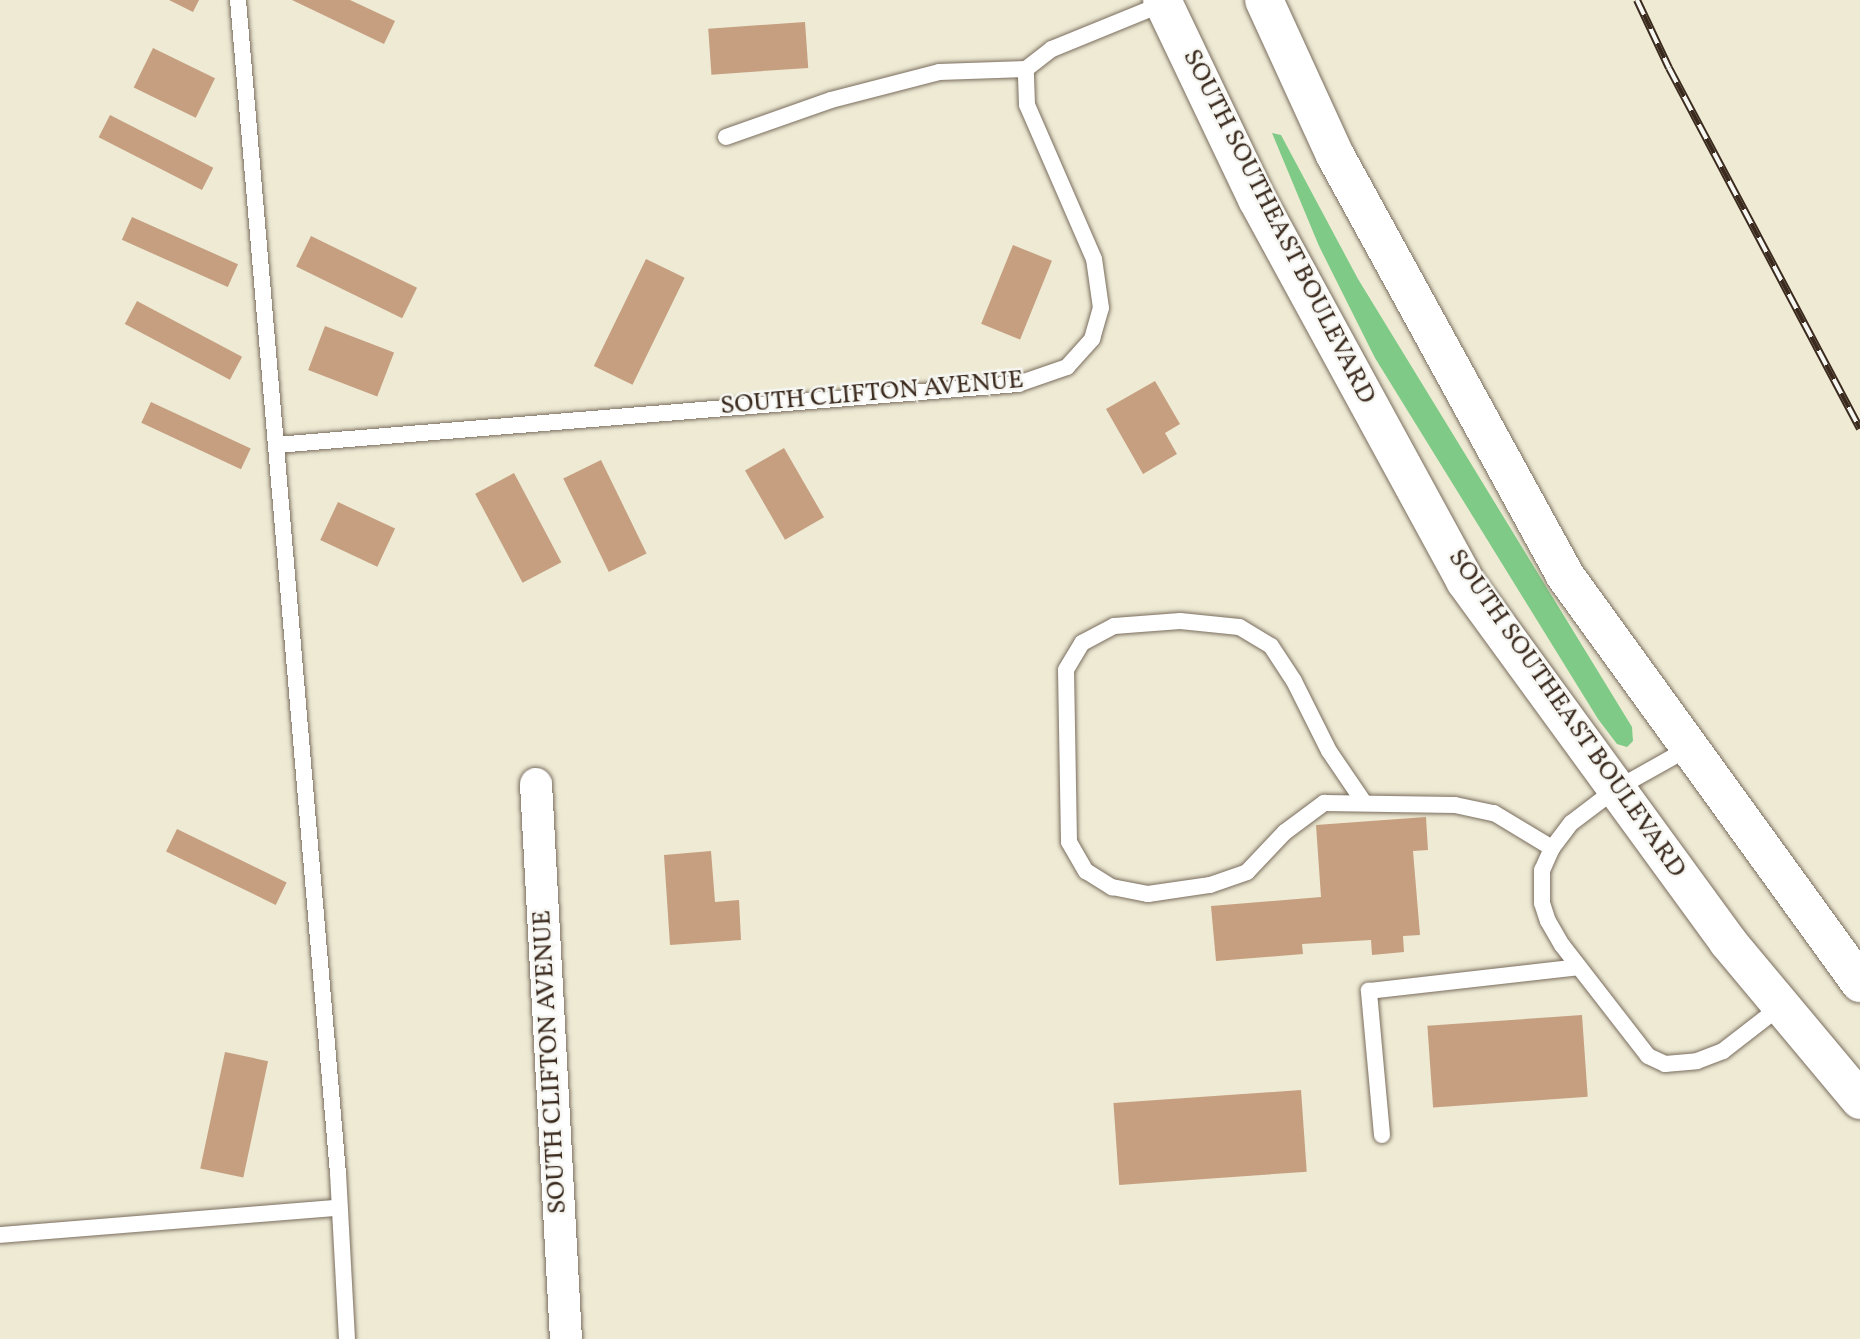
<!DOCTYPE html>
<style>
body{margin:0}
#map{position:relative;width:1860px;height:1339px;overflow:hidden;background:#eeead4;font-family:Vollkorn,serif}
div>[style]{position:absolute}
.green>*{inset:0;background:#80ca87}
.building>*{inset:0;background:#c59f80;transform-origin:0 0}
.roads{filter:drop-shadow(0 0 2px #7a6d5e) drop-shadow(0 0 2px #7a6d5e)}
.service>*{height:16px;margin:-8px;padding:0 8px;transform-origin:8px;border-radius:8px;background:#fff}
.minor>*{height:32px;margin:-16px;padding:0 16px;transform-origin:16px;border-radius:16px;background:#fff}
.primary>*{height:38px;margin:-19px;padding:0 19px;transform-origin:19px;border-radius:19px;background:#fff}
.rail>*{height:8px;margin-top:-4px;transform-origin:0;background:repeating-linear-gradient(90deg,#f6f6f2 0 16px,#3b2a1e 0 32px);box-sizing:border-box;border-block:2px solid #3b2a1e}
span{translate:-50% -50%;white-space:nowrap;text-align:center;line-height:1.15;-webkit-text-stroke:5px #f6f6f2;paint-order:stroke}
.street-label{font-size:26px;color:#3b2a1e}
</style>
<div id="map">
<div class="green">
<i style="clip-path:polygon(1272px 133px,1281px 135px,1358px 279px,1632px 727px,1633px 741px,1627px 747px,1617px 744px,1598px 719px,1375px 358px,1319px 246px)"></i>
</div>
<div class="building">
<i style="clip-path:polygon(169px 0,199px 0,193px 12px)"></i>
<i style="clip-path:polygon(292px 0,350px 0,395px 21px,384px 44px)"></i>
<i style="left:805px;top:22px;width:46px;height:97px;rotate:86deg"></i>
<i style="left:153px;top:48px;width:69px;height:44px;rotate:26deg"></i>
<i style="left:110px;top:115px;width:116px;height:25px;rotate:27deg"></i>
<i style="left:132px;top:217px;width:116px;height:25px;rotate:24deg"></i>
<i style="left:311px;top:236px;width:118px;height:34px;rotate:26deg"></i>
<i style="left:1013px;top:245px;width:42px;height:85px;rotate:22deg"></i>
<i style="left:646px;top:259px;width:43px;height:119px;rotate:26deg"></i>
<i style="left:137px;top:301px;width:119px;height:26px;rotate:28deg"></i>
<i style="left:325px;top:326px;width:74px;height:47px;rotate:21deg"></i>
<i style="clip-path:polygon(1155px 381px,1180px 424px,1165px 433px,1177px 454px,1143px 474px,1106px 409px)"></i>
<i style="left:151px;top:402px;width:110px;height:23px;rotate:25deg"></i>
<i style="left:784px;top:448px;width:80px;height:45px;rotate:60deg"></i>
<i style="left:601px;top:460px;width:104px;height:42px;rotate:64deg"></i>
<i style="left:514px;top:473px;width:101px;height:44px;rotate:62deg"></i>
<i style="left:338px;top:502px;width:63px;height:42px;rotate:25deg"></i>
<i style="clip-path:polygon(1426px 817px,1428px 850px,1413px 851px,1420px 935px,1403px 936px,1404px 952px,1372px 955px,1371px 940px,1302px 944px,1303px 954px,1216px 961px,1211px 906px,1321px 897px,1316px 825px)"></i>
<i style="left:177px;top:829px;width:122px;height:25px;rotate:26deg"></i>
<i style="clip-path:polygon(711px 851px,715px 902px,739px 900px,741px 940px,670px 945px,664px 855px)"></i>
<i style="left:1582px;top:1015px;width:82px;height:155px;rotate:86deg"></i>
<i style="left:225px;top:1052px;width:44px;height:119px;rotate:12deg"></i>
<i style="left:1301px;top:1090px;width:82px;height:188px;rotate:86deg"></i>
</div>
<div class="roads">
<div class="service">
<i style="left:238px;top:0;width:1177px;rotate:85.13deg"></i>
<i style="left:338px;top:1173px;width:166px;rotate:86.9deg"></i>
<i style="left:726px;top:137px;width:111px;rotate:-19.4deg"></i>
<i style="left:831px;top:100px;width:112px;rotate:-14.5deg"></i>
<i style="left:939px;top:72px;width:87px;rotate:-2deg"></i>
<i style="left:276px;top:445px;width:745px;rotate:-4.7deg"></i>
<i style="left:1018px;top:384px;width:52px;rotate:-19.1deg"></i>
<i style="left:1067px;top:367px;width:38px;rotate:-48deg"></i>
<i style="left:1092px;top:339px;width:32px;rotate:-74deg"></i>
<i style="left:1101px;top:308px;width:49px;rotate:-98.1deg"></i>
<i style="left:1094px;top:259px;width:168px;rotate:-113.5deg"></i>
<i style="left:1027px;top:105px;width:36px;rotate:-92deg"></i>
<i style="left:1026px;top:69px;width:33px;rotate:-38deg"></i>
<i style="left:1052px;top:49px;width:122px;rotate:-22.2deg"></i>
<i style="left:1689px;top:748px;width:84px;rotate:150.7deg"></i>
<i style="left:1616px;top:789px;width:56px;rotate:142.9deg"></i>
<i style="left:1571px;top:823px;width:31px;rotate:127deg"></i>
<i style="left:1552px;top:848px;width:24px;rotate:114deg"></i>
<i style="left:1542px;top:870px;width:33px;rotate:90deg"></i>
<i style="left:1542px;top:903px;width:19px;rotate:72deg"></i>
<i style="left:1548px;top:921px;width:28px;rotate:60deg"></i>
<i style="left:1562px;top:945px;width:140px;rotate:52.2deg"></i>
<i style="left:1648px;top:1056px;width:19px;rotate:25deg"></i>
<i style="left:1665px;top:1064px;width:32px;rotate:-5deg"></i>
<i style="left:1697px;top:1061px;width:28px;rotate:-21deg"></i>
<i style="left:1723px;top:1051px;width:73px;rotate:-37.8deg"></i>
<i style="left:1363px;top:801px;width:60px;rotate:-124.2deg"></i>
<i style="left:1329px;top:751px;width:78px;rotate:-116.6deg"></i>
<i style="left:1294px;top:681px;width:42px;rotate:-123.3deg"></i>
<i style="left:1271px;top:646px;width:37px;rotate:-149deg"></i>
<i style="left:1239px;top:627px;width:59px;rotate:-174.2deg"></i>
<i style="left:1180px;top:621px;width:66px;rotate:175.7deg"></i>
<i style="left:1114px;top:626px;width:36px;rotate:152deg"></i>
<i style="left:1082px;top:643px;width:31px;rotate:121deg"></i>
<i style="left:1066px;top:670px;width:172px;rotate:89deg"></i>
<i style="left:1069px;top:842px;width:34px;rotate:60deg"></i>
<i style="left:1086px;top:871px;width:31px;rotate:32deg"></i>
<i style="left:1112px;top:887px;width:37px;rotate:11deg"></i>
<i style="left:1148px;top:894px;width:63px;rotate:-8.3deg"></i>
<i style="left:1210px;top:885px;width:39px;rotate:-19deg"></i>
<i style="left:1247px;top:872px;width:55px;rotate:-46.5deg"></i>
<i style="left:1285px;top:832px;width:49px;rotate:-36.6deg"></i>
<i style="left:1324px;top:803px;width:131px;rotate:0.9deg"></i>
<i style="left:1455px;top:805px;width:40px;rotate:12deg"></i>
<i style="left:1494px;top:813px;width:68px;rotate:31.1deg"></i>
<i style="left:1382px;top:1135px;width:145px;rotate:-95.2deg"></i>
<i style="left:1369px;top:991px;width:211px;rotate:-6.5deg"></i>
<i style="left:0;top:1235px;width:340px;rotate:-4.6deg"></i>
</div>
<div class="minor">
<i style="left:536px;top:784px;width:556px;rotate:86.91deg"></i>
</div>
<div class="primary">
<i style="left:1162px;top:0;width:221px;rotate:64.5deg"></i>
<i style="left:1257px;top:199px;width:435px;rotate:61.4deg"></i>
<i style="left:1465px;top:581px;width:447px;rotate:53.9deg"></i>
<i style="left:1728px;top:942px;width:206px;rotate:50.1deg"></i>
<i style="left:1264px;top:0;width:170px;rotate:65.4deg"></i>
<i style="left:1335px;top:155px;width:477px;rotate:61.3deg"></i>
<i style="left:1564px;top:574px;width:505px;rotate:54.11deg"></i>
</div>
</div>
<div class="rail">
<i style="left:1637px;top:0;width:75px;rotate:64.8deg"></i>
<i style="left:1669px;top:68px;width:408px;rotate:62.1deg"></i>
</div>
<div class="street-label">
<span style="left:1278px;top:227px;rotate:63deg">SOUTH SOUTHEAST BOULEVARD</span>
<span style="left:872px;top:394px;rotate:-5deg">SOUTH CLIFTON AVENUE</span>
<span style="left:1566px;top:714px;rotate:55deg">SOUTH SOUTHEAST BOULEVARD</span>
<span style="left:551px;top:1062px;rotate:-93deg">SOUTH CLIFTON AVENUE</span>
</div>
</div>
